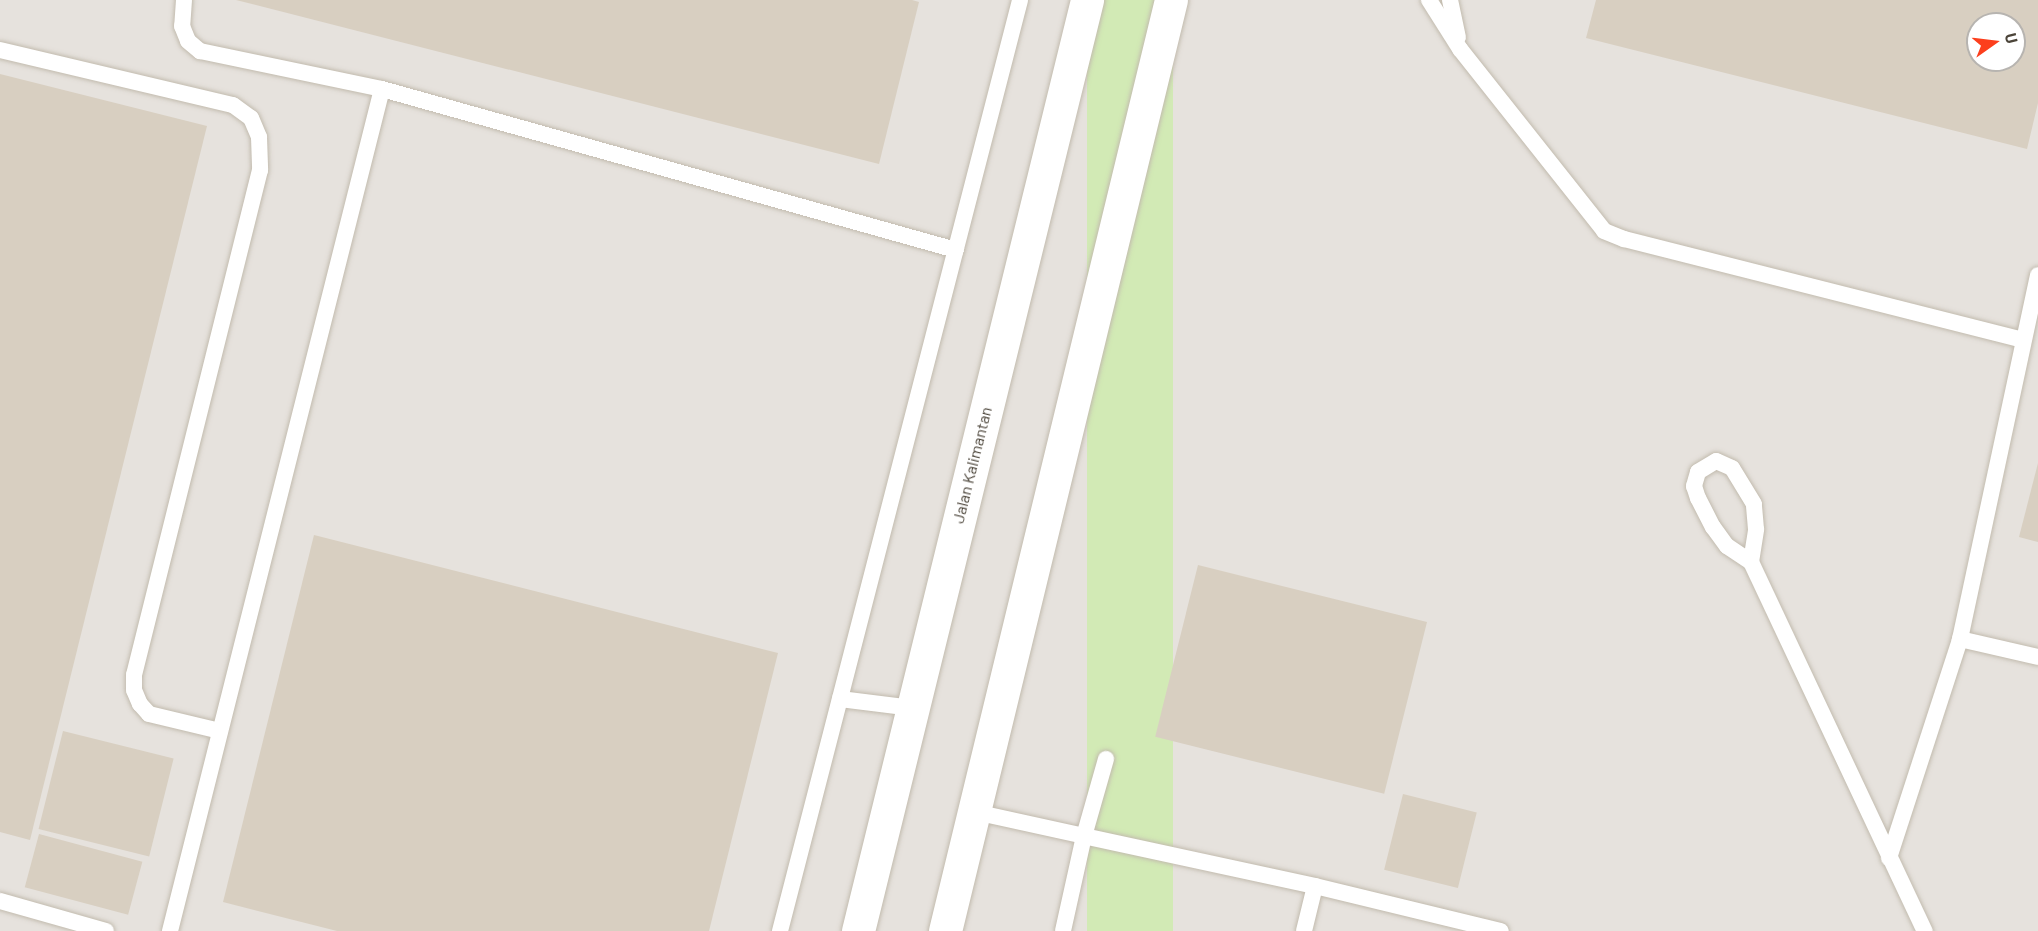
<!DOCTYPE html>
<style>
body{margin:0}
#map{position:relative;width:2038px;height:931px;overflow:hidden;background:#f6f3ec;font-family:Barlow,sans-serif}
div>[style]{position:absolute}
.industrial>*{inset:0;background:#e6e2dd}
.green>*{inset:0;background:#d2eab5;transform-origin:0 0}
.building>*{inset:0;background:#d8cfc1;transform-origin:0 0}
.roads{filter:drop-shadow(0 0 2px #c2bbae) drop-shadow(0 0 2px #c2bbae)}
.service>*{height:16px;margin:-8px;padding:0 8px;transform-origin:8px;border-radius:8px;background:#fff}
.tertiary>*{height:33px;margin:-16.5px;padding:0 16.5px;transform-origin:16.5px;border-radius:16.5px;background:#fff}
span{translate:-50% -50%;white-space:nowrap;text-align:center;line-height:1.15;-webkit-text-stroke:6px #fff;paint-order:stroke}
.street-label{font-size:16px;color:#4b4439}
.north{position:absolute;left:1966px;top:12px;width:60px;height:60px;box-sizing:border-box;background:#fff;border:2px solid #b7b4b0;border-radius:50%;rotate:76deg;font-size:16px;font-weight:700;line-height:24px;text-align:center;color:#4b4439}
.north::after{content:'';display:block;margin:auto;width:21px;height:27px;background:#fc3f1d;clip-path:polygon(50% 0,100% 100%,50% 72%,0 100%)}
</style>
<div id="map">
<div class="industrial">
<i style="clip-path:polygon(evenodd,0 0,2038px 0,2038px 931px,0 931px,0 0,1978px 24px,2014px 24px,2014px 60px,1978px 60px,1978px 24px)"></i>
</div>
<div class="green">
<i style="left:1087px;top:0;width:86px;height:959px"></i>
</div>
<div class="building">
<i style="clip-path:polygon(236px 0,912px 0,919px 2px,879px 164px)"></i>
<i style="clip-path:polygon(evenodd,1596px 0,2038px 0,2038px 103px,2027px 149px,1586px 38px,1596px 0,1978px 24px,2014px 24px,2014px 60px,1978px 60px,1978px 24px)"></i>
<i style="clip-path:polygon(0 74px,207px 126px,30px 840px,0 832px)"></i>
<i style="clip-path:polygon(2038px 463px,2038px 542px,2019px 537px)"></i>
<i style="clip-path:polygon(314px 535px,778px 653px,709px 931px,337px 931px,223px 902px)"></i>
<i style="left:1198px;top:565px;width:236px;height:177px;rotate:14deg"></i>
<i style="left:63px;top:731px;width:114px;height:101px;rotate:14deg"></i>
<i style="left:1403px;top:794px;width:76px;height:78px;rotate:14deg"></i>
<i style="left:39px;top:834px;width:107px;height:55px;rotate:15deg"></i>
</div>
<div class="roads">
<div class="service">
<i style="left:184px;top:0;width:26px;rotate:94deg"></i>
<i style="left:182px;top:26px;width:16px;rotate:68deg"></i>
<i style="left:188px;top:41px;width:16px;rotate:40deg"></i>
<i style="left:200px;top:51px;width:186px;rotate:11.8deg"></i>
<i style="left:382px;top:89px;width:596px;rotate:15.67deg"></i>
<i style="left:1429px;top:0;width:58px;rotate:57.7deg"></i>
<i style="left:1460px;top:49px;width:232px;rotate:51.6deg"></i>
<i style="left:1604px;top:231px;width:22px;rotate:22deg"></i>
<i style="left:1624px;top:239px;width:411px;rotate:14.2deg"></i>
<i style="left:1450px;top:0;width:38px;rotate:78deg"></i>
<i style="left:0;top:50px;width:239px;rotate:13.3deg"></i>
<i style="left:233px;top:105px;width:22px;rotate:36deg"></i>
<i style="left:251px;top:118px;width:21px;rotate:67deg"></i>
<i style="left:259px;top:137px;width:33px;rotate:88deg"></i>
<i style="left:260px;top:170px;width:520px;rotate:104.01deg"></i>
<i style="left:134px;top:675px;width:15px;rotate:90deg"></i>
<i style="left:134px;top:690px;width:15px;rotate:67deg"></i>
<i style="left:140px;top:704px;width:13px;rotate:48deg"></i>
<i style="left:149px;top:714px;width:73px;rotate:13.5deg"></i>
<i style="left:1751px;top:562px;width:33px;rotate:-81deg"></i>
<i style="left:1756px;top:529px;width:25px;rotate:-95deg"></i>
<i style="left:1754px;top:504px;width:42px;rotate:-121.4deg"></i>
<i style="left:1732px;top:468px;width:17px;rotate:-156deg"></i>
<i style="left:1716px;top:461px;width:21px;rotate:149deg"></i>
<i style="left:1698px;top:472px;width:15px;rotate:106deg"></i>
<i style="left:1694px;top:486px;width:13px;rotate:72deg"></i>
<i style="left:1698px;top:498px;width:33px;rotate:63deg"></i>
<i style="left:1713px;top:527px;width:24px;rotate:54deg"></i>
<i style="left:1727px;top:546px;width:29px;rotate:34deg"></i>
<i style="left:1751px;top:562px;width:408px;rotate:64.8deg"></i>
<i style="left:1960px;top:639px;width:80px;rotate:13deg"></i>
<i style="left:840px;top:699px;width:73px;rotate:7.1deg"></i>
<i style="left:1106px;top:759px;width:80px;rotate:105.9deg"></i>
<i style="left:1084px;top:836px;width:236px;rotate:12.2deg"></i>
<i style="left:1315px;top:886px;width:191px;rotate:13.6deg"></i>
<i style="left:975px;top:812px;width:112px;rotate:12.4deg"></i>
<i style="left:1084px;top:836px;width:97px;rotate:102.5deg"></i>
<i style="left:1889px;top:858px;width:230px;rotate:-72deg"></i>
<i style="left:1960px;top:639px;width:372px;rotate:-77.9deg"></i>
<i style="left:0;top:901px;width:110px;rotate:15.8deg"></i>
<i style="left:170px;top:931px;width:868px;rotate:-75.87deg"></i>
<i style="left:780px;top:931px;width:961px;rotate:-75.54deg"></i>
<i style="left:1304px;top:931px;width:46px;rotate:-76.3deg"></i>
</div>
<div class="tertiary">
<i style="left:858px;top:931px;width:959px;rotate:-76.18deg"></i>
<i style="left:945px;top:931px;width:958px;rotate:-76.36deg"></i>
</div>
</div>
<div class="street-label">
<span style="left:972px;top:465px;rotate:-76deg">Jalan Kalimantan</span>
</div>
<div class="north">U</div>
</div>
